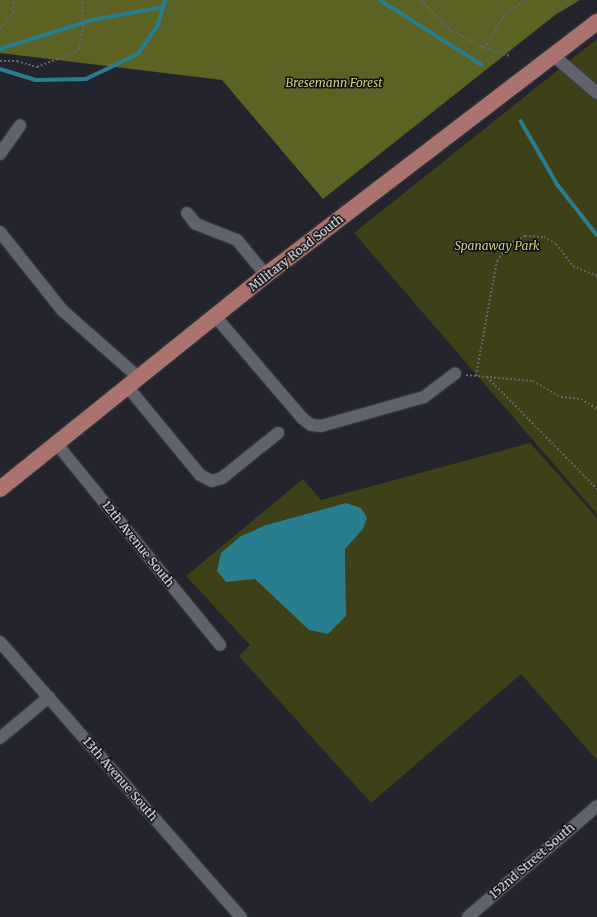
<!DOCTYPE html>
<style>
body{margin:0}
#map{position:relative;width:597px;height:917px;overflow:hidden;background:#23242e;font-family:Merriweather,serif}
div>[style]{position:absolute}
.green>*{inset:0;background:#3e4117}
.forest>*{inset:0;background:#5c6124}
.water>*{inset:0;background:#287e8f}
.stream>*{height:3.5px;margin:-1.75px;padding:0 1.75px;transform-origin:1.75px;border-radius:1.75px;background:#287e8f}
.path>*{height:2px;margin-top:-1px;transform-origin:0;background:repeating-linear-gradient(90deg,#63646d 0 2px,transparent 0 4px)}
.roads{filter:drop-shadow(0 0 1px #3e3f47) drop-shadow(0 0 1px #3e3f47)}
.minor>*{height:12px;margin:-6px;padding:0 6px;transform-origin:6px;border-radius:6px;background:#60626e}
.major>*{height:16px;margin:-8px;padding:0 8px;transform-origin:8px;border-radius:8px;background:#ab736d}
span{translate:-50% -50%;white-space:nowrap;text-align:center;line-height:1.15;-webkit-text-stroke:3px #0d0d12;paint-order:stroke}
.park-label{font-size:12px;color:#cad37a;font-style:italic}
.street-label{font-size:12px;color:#eeeff6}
</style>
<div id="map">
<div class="green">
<i style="clip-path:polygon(597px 39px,597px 514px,354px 233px)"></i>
<i style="clip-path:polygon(evenodd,530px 443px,597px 518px,597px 760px,521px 674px,371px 803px,239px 656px,250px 645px,186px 576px,303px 479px,321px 500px,530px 443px,346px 503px,363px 529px,345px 549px,346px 616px,279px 599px,255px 579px,241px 536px,266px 525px,346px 503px)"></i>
</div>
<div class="forest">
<i style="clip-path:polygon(0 0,580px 0,555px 15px,323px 199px,222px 80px,0 53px)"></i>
</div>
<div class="water">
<i style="clip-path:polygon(346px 503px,361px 508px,367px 518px,363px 529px,345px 549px,346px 616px,328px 634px,309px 630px,255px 579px,226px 582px,217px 571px,221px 553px,241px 536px,266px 525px)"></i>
</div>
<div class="stream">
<i style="left:380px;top:0;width:120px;rotate:32.4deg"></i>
<i style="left:0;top:49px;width:96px;rotate:-17.5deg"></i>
<i style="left:92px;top:20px;width:72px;rotate:-10.4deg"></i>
<i style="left:0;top:69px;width:38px;rotate:17deg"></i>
<i style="left:36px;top:80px;width:50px;rotate:-1.1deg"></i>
<i style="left:86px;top:79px;width:58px;rotate:-25.7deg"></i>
<i style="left:138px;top:54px;width:33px;rotate:-55deg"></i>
<i style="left:157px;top:27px;width:28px;rotate:-73deg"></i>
<i style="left:521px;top:121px;width:74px;rotate:60deg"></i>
<i style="left:558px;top:185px;width:63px;rotate:52deg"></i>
</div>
<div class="path">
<i style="left:421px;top:0;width:40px;rotate:47deg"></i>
<i style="left:448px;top:29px;width:41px;rotate:27.8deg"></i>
<i style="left:484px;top:48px;width:39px;rotate:-58deg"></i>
<i style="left:505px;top:15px;width:25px;rotate:-37deg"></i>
<i style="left:0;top:29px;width:22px;rotate:-51deg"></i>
<i style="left:14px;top:12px;width:12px;rotate:-90deg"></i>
<i style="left:484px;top:48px;width:28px;rotate:17deg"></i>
<i style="left:0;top:61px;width:17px"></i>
<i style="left:17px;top:61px;width:21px;rotate:17deg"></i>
<i style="left:37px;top:67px;width:41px;rotate:-21.5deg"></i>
<i style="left:75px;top:52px;width:6px;rotate:-45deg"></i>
<i style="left:79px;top:48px;width:20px;rotate:-79deg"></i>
<i style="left:83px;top:28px;width:28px;rotate:-92deg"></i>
<i style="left:466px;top:375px;width:67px;rotate:5.1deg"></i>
<i style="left:533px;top:381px;width:32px;rotate:30deg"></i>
<i style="left:561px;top:397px;width:20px;rotate:6deg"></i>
<i style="left:581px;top:399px;width:19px;rotate:32deg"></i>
<i style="left:476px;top:376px;width:117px;rotate:-79.7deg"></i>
<i style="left:497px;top:261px;width:21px;rotate:-55deg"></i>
<i style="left:509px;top:244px;width:18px;rotate:-27deg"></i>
<i style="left:525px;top:236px;width:19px;rotate:3deg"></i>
<i style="left:544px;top:237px;width:14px;rotate:30deg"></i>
<i style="left:556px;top:244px;width:28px;rotate:52deg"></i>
<i style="left:573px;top:266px;width:26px;rotate:23deg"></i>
<i style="left:487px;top:377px;width:157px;rotate:45.5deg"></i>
</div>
<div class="roads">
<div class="minor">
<i style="left:554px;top:56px;width:57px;rotate:40.7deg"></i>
<i style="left:0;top:154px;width:35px;rotate:-55deg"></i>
<i style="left:187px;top:213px;width:14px;rotate:51deg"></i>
<i style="left:196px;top:224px;width:44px;rotate:21.3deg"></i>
<i style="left:237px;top:240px;width:45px;rotate:50.4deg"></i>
<i style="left:0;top:232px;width:100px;rotate:51.5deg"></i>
<i style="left:62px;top:310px;width:101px;rotate:41.4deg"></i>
<i style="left:215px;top:316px;width:134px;rotate:49.5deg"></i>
<i style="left:302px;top:418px;width:11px;rotate:38deg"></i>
<i style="left:311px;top:425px;width:10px;rotate:6deg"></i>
<i style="left:321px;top:426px;width:107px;rotate:-15.7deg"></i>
<i style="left:424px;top:397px;width:39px;rotate:-37deg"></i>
<i style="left:127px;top:386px;width:115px;rotate:50.6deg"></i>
<i style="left:200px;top:475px;width:13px;rotate:27deg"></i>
<i style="left:212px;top:481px;width:10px;rotate:-17deg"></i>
<i style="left:222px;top:478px;width:72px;rotate:-38.8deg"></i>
<i style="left:56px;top:443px;width:260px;rotate:50.9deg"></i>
<i style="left:0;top:642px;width:366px;rotate:48.8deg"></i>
<i style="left:0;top:738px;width:64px;rotate:-39.9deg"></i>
<i style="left:468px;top:917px;width:170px;rotate:-40.7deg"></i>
</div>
<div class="major">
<i style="left:0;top:489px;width:341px;rotate:-38.8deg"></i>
<i style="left:266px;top:275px;width:417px;rotate:-37.4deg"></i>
</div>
</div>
<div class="park-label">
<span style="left:334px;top:83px">Bresemann Forest</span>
<span style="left:497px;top:246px">Spanaway Park</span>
</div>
<div class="street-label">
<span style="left:296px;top:253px;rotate:-38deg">Military Road South</span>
<span style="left:138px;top:544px;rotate:51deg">12th Avenue South</span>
<span style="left:120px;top:779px;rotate:49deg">13th Avenue South</span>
<span style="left:532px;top:861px;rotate:-41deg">152nd Street South</span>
</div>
</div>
